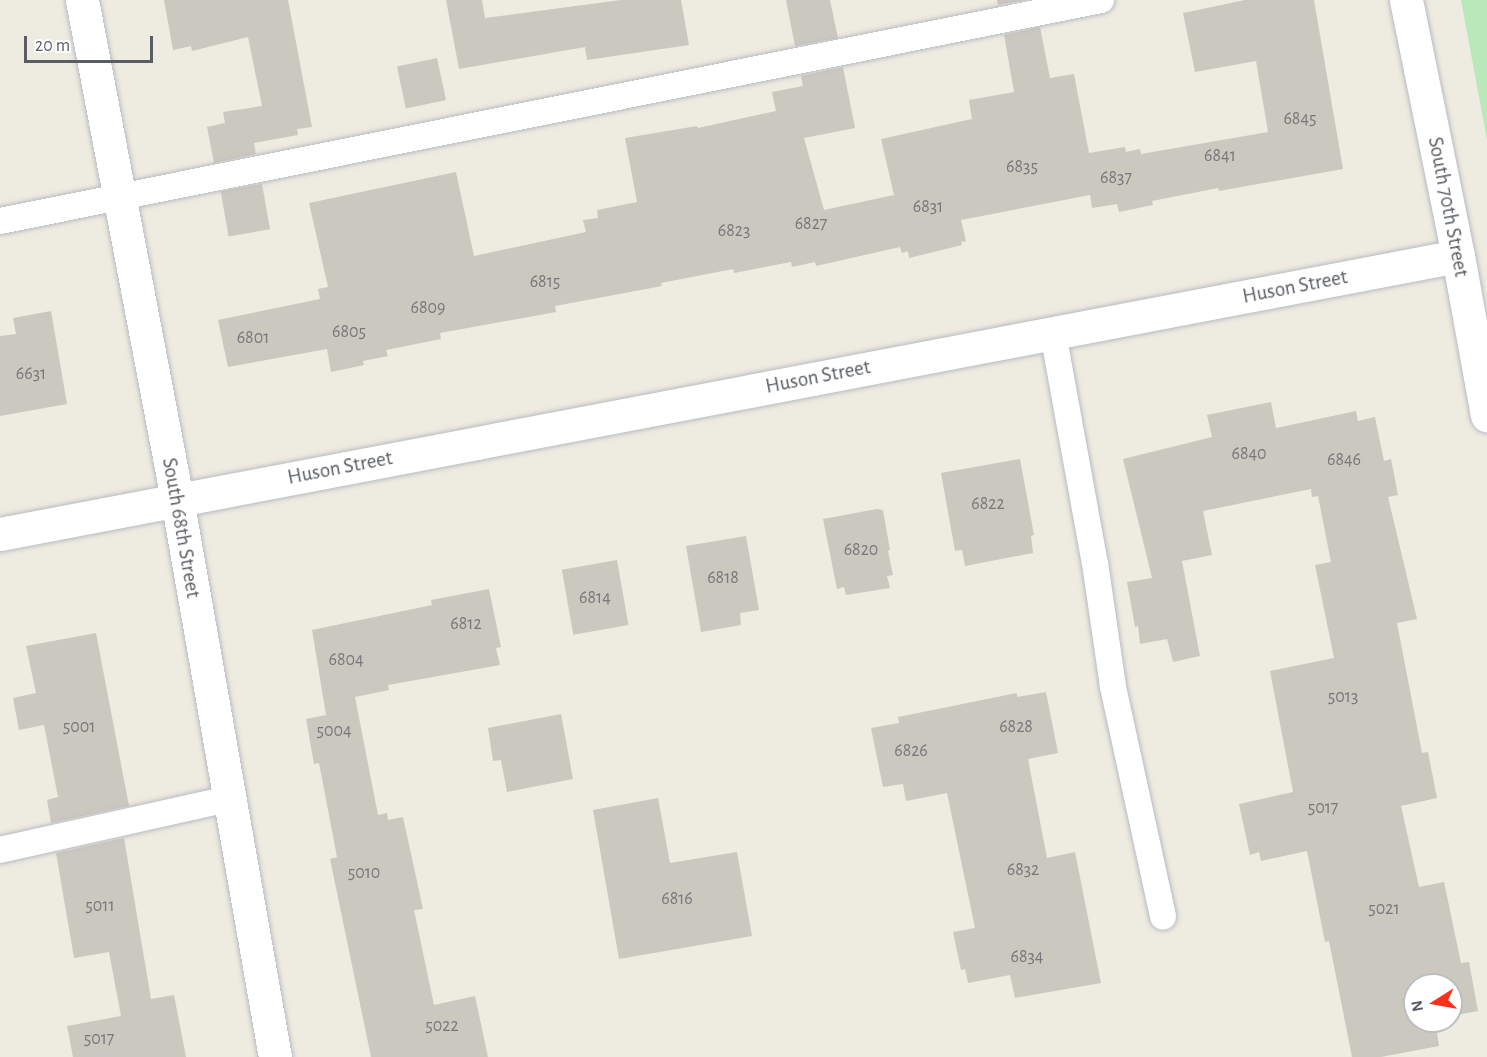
<!DOCTYPE html>
<style>
body{margin:0}
#map{position:relative;width:1487px;height:1057px;overflow:hidden;background:#eeebe0;font-family:"Alegreya Sans",sans-serif}
div>[style]{position:absolute}
.green>*{inset:0;background:#b9e9ba}
.building>*{inset:0;background:#cbc8bf;transform-origin:0 0}
.roads{filter:drop-shadow(0 0 2px #b8bbc1) drop-shadow(0 0 2px #b8bbc1)}
.service>*{height:26px;margin:-13px;padding:0 13px;transform-origin:13px;border-radius:13px;background:#fff}
.minor>*{height:33px;margin:-16.5px;padding:0 16.5px;transform-origin:16.5px;border-radius:16.5px;background:#fff}
span{translate:-50% -50%;white-space:nowrap;text-align:center;line-height:1.15;-webkit-text-stroke:6px #fff;paint-order:stroke}
.number-label{font-size:18px;color:#76787a}
.number-label span{-webkit-text-stroke-width:0}
.street-label{font-size:21px;color:#595d63}
.north{position:absolute;left:1403px;top:973px;width:60px;height:60px;box-sizing:border-box;background:#fff;border:2px solid #bdbec1;border-radius:50%;rotate:259deg;font-size:16px;font-weight:700;line-height:24px;text-align:center;color:#595d63}
.north::after{content:'';display:block;margin:auto;width:21px;height:27px;background:#fb3118;clip-path:polygon(50% 0,100% 100%,50% 72%,0 100%)}
.scale{position:absolute;left:24px;top:36px;width:129px;height:27px;box-sizing:border-box;border:3px solid #595d63;border-top:0;padding-left:8px;font-size:18px;line-height:21px;white-space:nowrap;color:#595d63;-webkit-text-stroke:4px #fff;paint-order:stroke}
</style>
<div id="map">
<div class="green">
<i style="clip-path:polygon(1461px 0,1487px 0,1487px 140px)"></i>
</div>
<div class="building">
<i style="clip-path:polygon(164px 0,288px 0,312px 127px,297px 129px,298px 135px,254px 143px,256px 154px,214px 163px,207px 127px,225px 123px,223px 112px,262px 106px,248px 37px,192px 51px,191px 46px,173px 50px)"></i>
<i style="clip-path:polygon(446px 0,482px 0,485px 18px,621px 0,681px 0,689px 45px,587px 60px,585px 47px,459px 69px)"></i>
<i style="clip-path:polygon(786px 0,830px 0,838px 38px,795px 46px)"></i>
<i style="clip-path:polygon(997px 0,1025px 0,998px 5px)"></i>
<i style="clip-path:polygon(1245px 0,1314px 0,1343px 169px,1219px 191px,1218px 188px,1152px 201px,1153px 205px,1119px 212px,1117px 204px,1092px 208px,1090px 195px,961px 220px,966px 241px,961px 242px,962px 245px,909px 258px,908px 251px,902px 253px,900px 247px,816px 266px,815px 262px,792px 267px,791px 262px,734px 273px,733px 269px,661px 283px,662px 286px,555px 306px,556px 312px,440px 333px,441px 339px,386px 350px,388px 356px,363px 361px,364px 365px,331px 372px,327px 349px,228px 367px,218px 320px,320px 299px,318px 289px,328px 287px,309px 203px,456px 172px,474px 256px,586px 232px,583px 220px,598px 218px,597px 210px,637px 202px,625px 138px,697px 126px,698px 128px,776px 111px,772px 92px,803px 86px,801px 76px,843px 67px,855px 128px,804px 138px,824px 210px,894px 195px,881px 139px,972px 119px,969px 100px,1014px 92px,1004px 35px,1040px 27px,1050px 78px,1074px 74px,1089px 153px,1125px 147px,1126px 152px,1140px 149px,1141px 154px,1268px 132px,1256px 61px,1195px 72px,1183px 13px)"></i>
<i style="left:437px;top:58px;width:43px;height:41px;rotate:78deg"></i>
<i style="left:262px;top:184px;width:46px;height:42px;rotate:80deg"></i>
<i style="clip-path:polygon(51px 311px,67px 404px,0 416px,0 336px,16px 334px,13px 318px)"></i>
<i style="clip-path:polygon(1271px 402px,1276px 428px,1356px 411px,1358px 421px,1375px 417px,1384px 461px,1391px 459px,1398px 495px,1388px 497px,1417px 619px,1397px 623px,1422px 753px,1428px 752px,1437px 798px,1401px 806px,1419px 887px,1444px 882px,1461px 963px,1469px 962px,1478px 1011px,1451px 1016px,1451px 985px,1415px 985px,1415px 1021px,1440px 1021px,1441px 1026px,1436px 1027px,1439px 1046px,1381px 1057px,1352px 1057px,1329px 941px,1325px 942px,1307px 851px,1261px 861px,1259px 852px,1250px 855px,1239px 804px,1293px 792px,1270px 671px,1334px 658px,1315px 565px,1331px 562px,1318px 496px,1312px 497px,1311px 489px,1203px 511px,1212px 555px,1182px 561px,1200px 656px,1173px 662px,1167px 639px,1140px 644px,1138px 626px,1135px 627px,1127px 582px,1152px 578px,1123px 459px,1212px 437px,1207px 415px)"></i>
<i style="clip-path:polygon(1020px 459px,1034px 535px,1031px 536px,1033px 553px,965px 566px,962px 550px,955px 551px,941px 473px)"></i>
<i style="clip-path:polygon(877px 509px,883px 510px,890px 550px,888px 551px,893px 575px,887px 576px,890px 588px,846px 595px,844px 587px,837px 589px,823px 519px)"></i>
<i style="clip-path:polygon(746px 536px,759px 610px,740px 613px,741px 625px,701px 632px,686px 546px)"></i>
<i style="left:617px;top:560px;width:66px;height:56px;rotate:80deg"></i>
<i style="clip-path:polygon(489px 589px,501px 647px,496px 648px,500px 665px,388px 685px,389px 690px,355px 697px,378px 815px,387px 813px,388px 820px,403px 817px,423px 909px,414px 910px,434px 1005px,475px 996px,488px 1057px,371px 1057px,330px 859px,337px 857px,319px 763px,314px 764px,306px 719px,326px 715px,312px 630px,432px 605px,431px 600px)"></i>
<i style="clip-path:polygon(96px 633px,129px 806px,51px 823px,47px 800px,58px 797px,44px 725px,19px 730px,13px 698px,36px 693px,26px 646px)"></i>
<i style="clip-path:polygon(1046px 692px,1058px 753px,1028px 759px,1047px 858px,1075px 852px,1101px 983px,1015px 998px,1010px 975px,968px 983px,965px 969px,961px 970px,953px 932px,975px 928px,947px 793px,906px 801px,903px 784px,883px 787px,871px 728px,899px 723px,898px 717px,1017px 693px,1017px 697px)"></i>
<i style="clip-path:polygon(561px 714px,573px 779px,507px 792px,501px 760px,493px 761px,488px 728px)"></i>
<i style="clip-path:polygon(658px 798px,670px 863px,737px 852px,752px 936px,619px 959px,593px 810px)"></i>
<i style="clip-path:polygon(124px 838px,151px 999px,174px 995px,186px 1057px,73px 1057px,67px 1026px,121px 1016px,109px 952px,74px 958px,56px 853px)"></i>
</div>
<div class="roads">
<div class="service">
<i style="left:0;top:221px;width:1123px;rotate:-11.35deg"></i>
<i style="left:1053px;top:333px;width:234px;rotate:79.7deg"></i>
<i style="left:1095px;top:563px;width:125px;rotate:81.7deg"></i>
<i style="left:1113px;top:687px;width:235px;rotate:77.7deg"></i>
<i style="left:0;top:850px;width:235px;rotate:-12.6deg"></i>
</div>
<div class="minor">
<i style="left:82px;top:0;width:508px;rotate:79.22deg"></i>
<i style="left:177px;top:499px;width:567px;rotate:80.04deg"></i>
<i style="left:1406px;top:0;width:261px;rotate:78.5deg"></i>
<i style="left:1458px;top:256px;width:162px;rotate:79.7deg"></i>
<i style="left:0;top:534px;width:1484px;rotate:-10.8deg"></i>
</div>
</div>
<div class="number-label">
<span style="left:1300px;top:119px">6845</span>
<span style="left:1220px;top:156px">6841</span>
<span style="left:1022px;top:167px">6835</span>
<span style="left:1116px;top:178px">6837</span>
<span style="left:928px;top:207px">6831</span>
<span style="left:811px;top:224px">6827</span>
<span style="left:734px;top:231px">6823</span>
<span style="left:545px;top:282px">6815</span>
<span style="left:428px;top:308px">6809</span>
<span style="left:349px;top:332px">6805</span>
<span style="left:253px;top:338px">6801</span>
<span style="left:31px;top:374px">6631</span>
<span style="left:1249px;top:454px">6840</span>
<span style="left:1344px;top:460px">6846</span>
<span style="left:988px;top:504px">6822</span>
<span style="left:861px;top:550px">6820</span>
<span style="left:723px;top:578px">6818</span>
<span style="left:595px;top:598px">6814</span>
<span style="left:466px;top:624px">6812</span>
<span style="left:346px;top:660px">6804</span>
<span style="left:1343px;top:697px">5013</span>
<span style="left:79px;top:727px">5001</span>
<span style="left:1016px;top:727px">6828</span>
<span style="left:334px;top:731px">5004</span>
<span style="left:911px;top:751px">6826</span>
<span style="left:1323px;top:808px">5017</span>
<span style="left:1023px;top:870px">6832</span>
<span style="left:364px;top:873px">5010</span>
<span style="left:677px;top:899px">6816</span>
<span style="left:100px;top:906px">5011</span>
<span style="left:1384px;top:909px">5021</span>
<span style="left:1027px;top:957px">6834</span>
<span style="left:442px;top:1026px">5022</span>
<span style="left:99px;top:1039px">5017</span>
</div>
<div class="street-label">
<span style="left:1448px;top:207px;rotate:79deg">South 70th Street</span>
<span style="left:1295px;top:287px;rotate:-11deg">Huson Street</span>
<span style="left:818px;top:377px;rotate:-11deg">Huson Street</span>
<span style="left:340px;top:468px;rotate:-11deg">Huson Street</span>
<span style="left:181px;top:528px;rotate:80deg">South 68th Street</span>
</div>
<div class="north">N</div>
<div class="scale">20 m</div>
</div>
